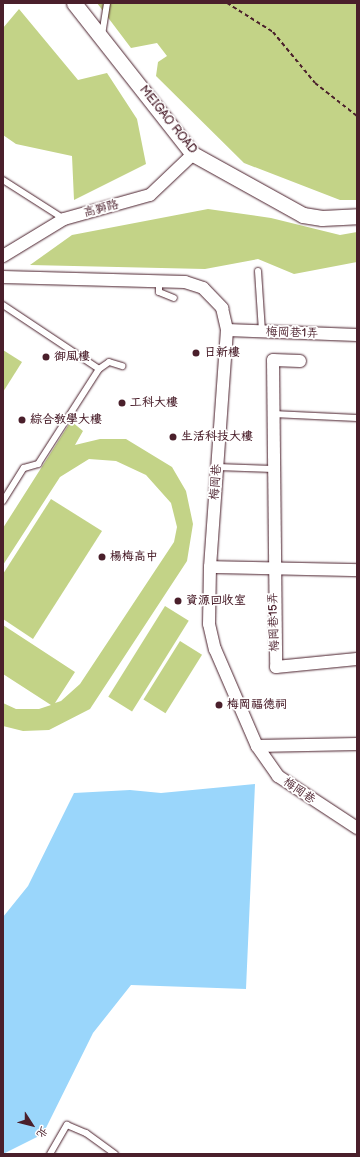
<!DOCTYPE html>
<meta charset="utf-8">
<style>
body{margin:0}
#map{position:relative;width:360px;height:1157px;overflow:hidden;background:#fff;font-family:"Balsamiq Sans","LXGW WenKai TC",sans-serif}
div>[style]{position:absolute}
.green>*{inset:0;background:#c3d387;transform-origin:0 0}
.water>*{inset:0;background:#9ad6fb}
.path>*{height:2px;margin-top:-1px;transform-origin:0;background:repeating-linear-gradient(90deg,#4a1f2b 0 4px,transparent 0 7px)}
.roads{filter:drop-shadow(0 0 1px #4a1f2b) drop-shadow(0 0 1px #4a1f2b)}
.service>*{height:6px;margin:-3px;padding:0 3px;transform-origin:3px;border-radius:3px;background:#fff}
.minor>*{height:12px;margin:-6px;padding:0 6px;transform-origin:6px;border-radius:6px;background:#fff}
.tertiary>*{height:15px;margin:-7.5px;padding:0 7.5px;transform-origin:7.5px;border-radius:7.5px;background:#fff}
.dots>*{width:11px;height:11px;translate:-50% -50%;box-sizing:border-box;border:2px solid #fff;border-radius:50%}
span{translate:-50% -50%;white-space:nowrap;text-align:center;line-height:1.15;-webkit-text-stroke:3.5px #fff;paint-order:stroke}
.street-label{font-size:12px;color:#4a1f2b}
.poi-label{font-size:12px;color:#4a1f2b;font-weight:700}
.left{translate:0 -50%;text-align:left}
.frame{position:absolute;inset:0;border:4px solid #4a1f2b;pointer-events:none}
.north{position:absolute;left:12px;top:1105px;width:40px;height:40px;-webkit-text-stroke:3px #fff;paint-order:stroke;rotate:126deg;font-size:11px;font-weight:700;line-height:16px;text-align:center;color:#4a1f2b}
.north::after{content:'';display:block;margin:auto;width:14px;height:18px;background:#4a1f2b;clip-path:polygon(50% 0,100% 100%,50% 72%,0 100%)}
</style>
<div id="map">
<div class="green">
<i style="clip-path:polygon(97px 3px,357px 3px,357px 200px,340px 200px,244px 163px,156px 76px,158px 62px,167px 56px,157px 43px,131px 48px)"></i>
<i style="clip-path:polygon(19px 9px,78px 80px,107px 73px,137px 119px,146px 164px,74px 200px,72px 156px,16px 144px,3px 135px,3px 28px)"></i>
<i style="clip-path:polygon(208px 209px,271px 218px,340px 235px,357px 232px,357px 262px,294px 274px,258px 259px,205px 269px,30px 265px,72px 235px)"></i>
<i style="clip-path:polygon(3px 350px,22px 362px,3px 392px)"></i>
<i style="clip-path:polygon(71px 421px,83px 431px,75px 445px,100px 439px,126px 439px,172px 467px,186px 491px,193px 524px,187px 561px,90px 709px,49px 730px,23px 731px,3px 726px,3px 703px,16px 709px,39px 709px,51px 705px,3px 674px,3px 625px,75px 672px,55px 703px,61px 701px,80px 684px,174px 542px,177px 527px,171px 503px,146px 475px,116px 461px,89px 459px,60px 477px,3px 565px,3px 528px)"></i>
<i style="clip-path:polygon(51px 499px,102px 531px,33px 639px,3px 619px,3px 574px)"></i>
<i style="left:165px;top:606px;width:28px;height:107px;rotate:32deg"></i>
<i style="left:180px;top:641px;width:26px;height:69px;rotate:32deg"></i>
</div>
<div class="water">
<i style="clip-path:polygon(255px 784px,246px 989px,131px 985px,93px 1033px,43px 1134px,3px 1154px,3px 917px,28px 886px,74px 793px,130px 790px,161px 793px)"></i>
</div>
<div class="path">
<i style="left:227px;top:3px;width:54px;rotate:32.2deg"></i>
<i style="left:273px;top:32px;width:66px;rotate:50.5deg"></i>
<i style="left:315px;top:83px;width:53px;rotate:38.2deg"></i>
</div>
<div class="roads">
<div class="service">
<i style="left:102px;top:35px;width:32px;rotate:-81deg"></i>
<i style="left:3px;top:180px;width:72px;rotate:32.6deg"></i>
<i style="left:258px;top:271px;width:61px;rotate:86.2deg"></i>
<i style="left:159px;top:281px;width:11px;rotate:90deg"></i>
<i style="left:159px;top:292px;width:16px;rotate:22deg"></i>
<i style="left:3px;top:305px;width:115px;rotate:33.7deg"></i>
<i style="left:99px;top:369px;width:12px;rotate:-35deg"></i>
<i style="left:109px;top:362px;width:14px;rotate:17deg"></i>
<i style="left:273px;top:414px;width:84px;rotate:2.7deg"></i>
<i style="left:217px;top:467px;width:56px;rotate:2deg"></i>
<i style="left:3px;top:501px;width:39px;rotate:-58deg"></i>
<i style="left:24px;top:468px;width:15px;rotate:-16deg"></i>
<i style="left:38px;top:464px;width:113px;rotate:-57.3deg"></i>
<i style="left:50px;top:1154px;width:34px;rotate:-60deg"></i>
<i style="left:67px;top:1125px;width:21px;rotate:23deg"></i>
<i style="left:86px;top:1133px;width:36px;rotate:36deg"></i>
</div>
<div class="minor">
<i style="left:3px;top:256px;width:71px;rotate:-31.2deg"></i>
<i style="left:64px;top:219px;width:89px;rotate:-15.6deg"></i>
<i style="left:150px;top:195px;width:59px;rotate:-43.6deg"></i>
<i style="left:3px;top:277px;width:182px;rotate:1.6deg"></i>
<i style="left:185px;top:282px;width:19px;rotate:18deg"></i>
<i style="left:203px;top:288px;width:28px;rotate:46deg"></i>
<i style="left:222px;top:308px;width:23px;rotate:77deg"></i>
<i style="left:227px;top:330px;width:238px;rotate:94.1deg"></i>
<i style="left:210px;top:567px;width:57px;rotate:91deg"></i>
<i style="left:209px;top:624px;width:26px;rotate:77deg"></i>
<i style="left:215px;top:649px;width:106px;rotate:66.6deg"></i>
<i style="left:257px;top:746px;width:37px;rotate:55deg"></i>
<i style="left:278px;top:776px;width:95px;rotate:33.4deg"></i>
<i style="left:227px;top:330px;width:130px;rotate:2.2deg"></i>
<i style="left:300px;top:361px;width:27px;rotate:-178deg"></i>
<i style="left:273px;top:360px;width:307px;rotate:89.4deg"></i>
<i style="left:276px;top:667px;width:81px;rotate:-5.6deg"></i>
<i style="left:210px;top:567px;width:147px;rotate:1.2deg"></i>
<i style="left:257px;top:746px;width:100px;rotate:-1.1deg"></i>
</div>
<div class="tertiary">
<i style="left:74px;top:3px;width:192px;rotate:51.8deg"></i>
<i style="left:193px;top:154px;width:126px;rotate:29deg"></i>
<i style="left:303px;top:215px;width:19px;rotate:9deg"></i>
<i style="left:322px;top:218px;width:35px;rotate:-3deg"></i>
</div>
</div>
<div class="dots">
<i style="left:196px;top:353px;background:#4a1f2b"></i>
<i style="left:46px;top:357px;background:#4a1f2b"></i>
<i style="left:122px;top:403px;background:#4a1f2b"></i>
<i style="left:22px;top:420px;background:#4a1f2b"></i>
<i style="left:173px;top:437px;background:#4a1f2b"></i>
<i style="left:102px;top:557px;background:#4a1f2b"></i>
<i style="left:178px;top:601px;background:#4a1f2b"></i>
<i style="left:219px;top:705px;background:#4a1f2b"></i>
</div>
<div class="street-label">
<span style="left:168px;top:120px;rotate:51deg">MEIGAO ROAD</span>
<span style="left:101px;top:209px;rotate:-15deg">高獅路</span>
<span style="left:292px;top:333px;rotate:2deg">梅岡巷1弄</span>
<span style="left:216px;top:482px;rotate:-86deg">梅岡巷</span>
<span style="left:274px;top:622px;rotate:-92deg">梅岡巷15弄</span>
<span style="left:299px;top:791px;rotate:35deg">梅岡巷</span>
</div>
<div class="poi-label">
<span class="left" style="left:204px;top:353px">日新樓</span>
<span class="left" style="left:54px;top:357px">御風樓</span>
<span class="left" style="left:130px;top:403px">工科大樓</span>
<span class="left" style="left:30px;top:420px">綜合教學大樓</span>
<span class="left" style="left:181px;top:437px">生活科技大樓</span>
<span class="left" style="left:110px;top:557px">楊梅高中</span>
<span class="left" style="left:186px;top:601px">資源回收室</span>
<span class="left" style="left:227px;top:705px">梅岡福德祠</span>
</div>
<div class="frame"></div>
<div class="north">北</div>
</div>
